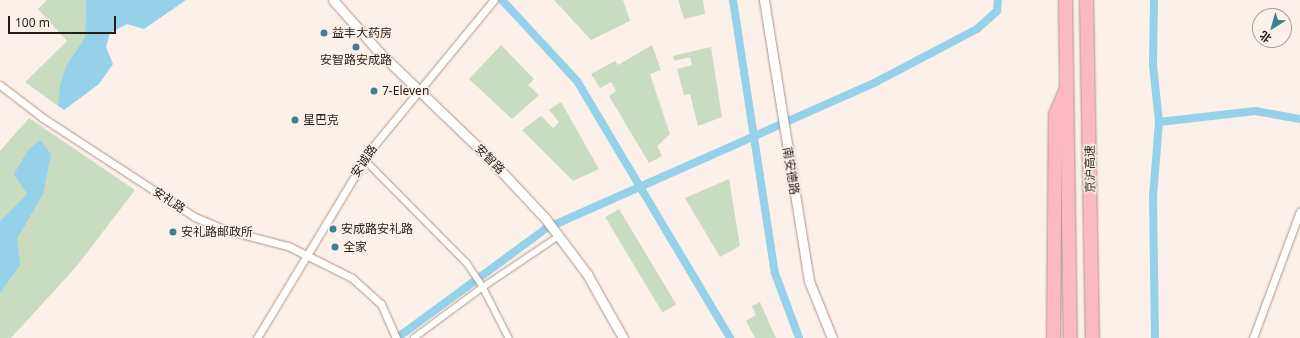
<!DOCTYPE html>
<meta charset="utf-8">
<style>
body{margin:0}
#map{position:relative;width:1300px;height:338px;overflow:hidden;background:#fbf0ea;font-family:"Noto Sans","Noto Sans SC",sans-serif}
div>[style]{position:absolute}
.green>*{inset:0;background:#c9dcc0;transform-origin:0 0}
.water>*{inset:0;background:#95d1e8}
.canal>*{height:8px;margin:-4px;padding:0 4px;transform-origin:4px;border-radius:4px;background:#95d1e8}
.roads{filter:drop-shadow(0 0 1px #ae9486) drop-shadow(0 0 1px #ae9486)}
.pedestrian>*{height:5.5px;margin:-2.75px;padding:0 2.75px;transform-origin:2.75px;border-radius:2.75px;background:#fff}
.minor>*{height:7px;margin:-3.5px;padding:0 3.5px;transform-origin:3.5px;border-radius:3.5px;background:#fff}
.tertiary>*{height:9px;margin:-4.5px;padding:0 4.5px;transform-origin:4.5px;border-radius:4.5px;background:#fff}
.motorway>*{height:13px;margin:-6.5px;padding:0 6.5px;transform-origin:6.5px;border-radius:6.5px;background:#fcb8c4}
.dots>*{width:11px;height:11px;translate:-50% -50%;box-sizing:border-box;border:2px solid #fbf0ea;border-radius:50%}
span{translate:-50% -50%;white-space:nowrap;text-align:center;line-height:1.15;-webkit-text-stroke:3px #fbf0ea;paint-order:stroke}
.poi-label{font-size:12px;color:#261c17}
.left{translate:0 -50%;text-align:left}
.street-label{font-size:12px;color:#261c17}
.north{position:absolute;left:1252px;top:8px;width:40px;height:40px;box-sizing:border-box;background:#fbf0ea;border:1px solid #a69b96;border-radius:50%;rotate:217deg;font-size:11px;font-weight:700;line-height:16px;text-align:center;color:#261c17}
.north::after{content:'';display:block;margin:auto;width:14px;height:18px;background:#3d8090;clip-path:polygon(50% 0,100% 100%,50% 72%,0 100%)}
.scale{position:absolute;left:8px;top:16px;width:108px;height:18px;box-sizing:border-box;border:2px solid #261c17;border-top:0;padding-left:5px;font-size:12px;line-height:14px;white-space:nowrap;color:#261c17;-webkit-text-stroke:3px #fbf0ea;paint-order:stroke}
</style>
<div id="map">
<div class="green">
<i style="clip-path:polygon(47px 0,86px 0,85px 37px,66px 66px,58px 106px,25px 82px,67px 41px,38px 9px)"></i>
<i style="clip-path:polygon(554px 0,623px 0,630px 21px,591px 40px)"></i>
<i style="clip-path:polygon(678px 0,703px 0,705px 14px,684px 19px)"></i>
<i style="clip-path:polygon(501px 45px,534px 79px,528px 85px,539px 95px,512px 119px,469px 79px)"></i>
<i style="clip-path:polygon(652px 45px,661px 70px,650px 74px,670px 134px,657px 146px,662px 156px,649px 163px,609px 96px,616px 91px,611px 82px,600px 88px,591px 74px,615px 61px,618px 65px)"></i>
<i style="clip-path:polygon(711px 47px,722px 117px,698px 126px,690px 94px,684px 95px,677px 69px,692px 65px,690px 57px,674px 61px,673px 56px)"></i>
<i style="clip-path:polygon(561px 102px,599px 169px,573px 181px,522px 130px,541px 116px,553px 128px,559px 122px,549px 110px)"></i>
<i style="clip-path:polygon(29px 118px,135px 190px,76px 267px,11px 338px,0 338px,0 151px)"></i>
<i style="clip-path:polygon(729px 179px,740px 246px,720px 257px,685px 198px)"></i>
<i style="left:619px;top:209px;width:111px;height:16px;rotate:59deg"></i>
<i style="clip-path:polygon(760px 302px,770px 325px,776px 338px,755px 338px,746px 321px,756px 315px,752px 306px)"></i>
</div>
<div class="water">
<i style="clip-path:polygon(86px 0,186px 0,144px 29px,127px 24px,110px 33px,106px 47px,113px 64px,99px 84px,64px 110px,58px 106px,60px 86px,66px 66px,85px 37px)"></i>
<i style="clip-path:polygon(40px 140px,51px 154px,43px 194px,17px 239px,20px 265px,0 293px,0 221px,27px 194px,14px 174px,28px 150px)"></i>
</div>
<div class="canal">
<i style="left:502px;top:0;width:110px;rotate:47.2deg"></i>
<i style="left:577px;top:81px;width:299px;rotate:59.2deg"></i>
<i style="left:733px;top:0;width:276px;rotate:81.3deg"></i>
<i style="left:775px;top:273px;width:69px;rotate:69.7deg"></i>
<i style="left:1154px;top:0;width:65px;rotate:90.9deg"></i>
<i style="left:1153px;top:65px;width:57px;rotate:84deg"></i>
<i style="left:1159px;top:122px;width:74px;rotate:94.6deg"></i>
<i style="left:1153px;top:196px;width:142px;rotate:89.2deg"></i>
<i style="left:1159px;top:122px;width:97px;rotate:-6.5deg"></i>
<i style="left:1255px;top:111px;width:46px;rotate:10.1deg"></i>
<i style="left:397px;top:338px;width:186px;rotate:-36.3deg"></i>
<i style="left:547px;top:228px;width:360px;rotate:-23.9deg"></i>
<i style="left:876px;top:82px;width:114px;rotate:-27.7deg"></i>
<i style="left:977px;top:29px;width:27px;rotate:-42deg"></i>
<i style="left:997px;top:11px;width:11px;rotate:-85deg"></i>
</div>
<div class="roads">
<div class="pedestrian">
<i style="left:364px;top:159px;width:146px;rotate:45.3deg"></i>
<i style="left:467px;top:263px;width:29px;rotate:56deg"></i>
<i style="left:483px;top:287px;width:92px;rotate:-33.9deg"></i>
<i style="left:414px;top:338px;width:86px;rotate:-36.5deg"></i>
<i style="left:483px;top:287px;width:57px;rotate:63deg"></i>
</div>
<div class="minor">
<i style="left:0;top:85px;width:54px;rotate:37.5deg"></i>
<i style="left:43px;top:118px;width:181px;rotate:33.1deg"></i>
<i style="left:195px;top:217px;width:34px;rotate:23deg"></i>
<i style="left:226px;top:230px;width:64px;rotate:14.5deg"></i>
<i style="left:288px;top:246px;width:72px;rotate:26.6deg"></i>
<i style="left:352px;top:278px;width:39px;rotate:42deg"></i>
<i style="left:381px;top:304px;width:37px;rotate:66deg"></i>
<i style="left:257px;top:338px;width:221px;rotate:-58.9deg"></i>
<i style="left:371px;top:149px;width:193px;rotate:-50.5deg"></i>
<i style="left:1253px;top:338px;width:135px;rotate:-69.7deg"></i>
</div>
<div class="tertiary">
<i style="left:333px;top:0;width:69px;rotate:48.5deg"></i>
<i style="left:379px;top:52px;width:150px;rotate:43.9deg"></i>
<i style="left:487px;top:156px;width:85px;rotate:46.9deg"></i>
<i style="left:545px;top:218px;width:70px;rotate:53.1deg"></i>
<i style="left:587px;top:274px;width:73px;rotate:60.6deg"></i>
<i style="left:764px;top:0;width:285px;rotate:80.9deg"></i>
<i style="left:809px;top:281px;width:61px;rotate:68deg"></i>
</div>
<div class="motorway">
<i style="left:1065px;top:0;width:338px;rotate:89.2deg"></i>
<i style="left:1086px;top:0;width:338px;rotate:89deg"></i>
<i style="left:1053px;top:338px;width:224px;rotate:-89.5deg"></i>
<i style="left:1055px;top:114px;width:28px;rotate:-67deg"></i>
</div>
</div>
<div class="dots">
<i style="left:324px;top:33px;background:#3d8090"></i>
<i style="left:356px;top:47px;background:#3d8090"></i>
<i style="left:374px;top:91px;background:#3d8090"></i>
<i style="left:295px;top:120px;background:#3d8090"></i>
<i style="left:333px;top:229px;background:#3d8090"></i>
<i style="left:173px;top:232px;background:#3d8090"></i>
<i style="left:335px;top:247px;background:#3d8090"></i>
</div>
<div class="poi-label">
<span class="left" style="left:332px;top:33px">益丰大药房</span>
<span style="left:356px;top:60px">安智路安成路</span>
<span class="left" style="left:382px;top:91px">7-Eleven</span>
<span class="left" style="left:303px;top:120px">星巴克</span>
<span class="left" style="left:341px;top:229px">安成路安礼路</span>
<span class="left" style="left:181px;top:232px">安礼路邮政所</span>
<span class="left" style="left:343px;top:247px">全家</span>
</div>
<div class="street-label">
<span style="left:490px;top:159px;rotate:45deg">安智路</span>
<span style="left:364px;top:161px;rotate:-56deg">安诚路</span>
<span style="left:1090px;top:169px;rotate:-91deg">京沪高速</span>
<span style="left:791px;top:171px;rotate:81deg">南安德路</span>
<span style="left:169px;top:200px;rotate:33deg">安礼路</span>
</div>
<div class="north">北</div>
<div class="scale">100 m</div>
</div>
